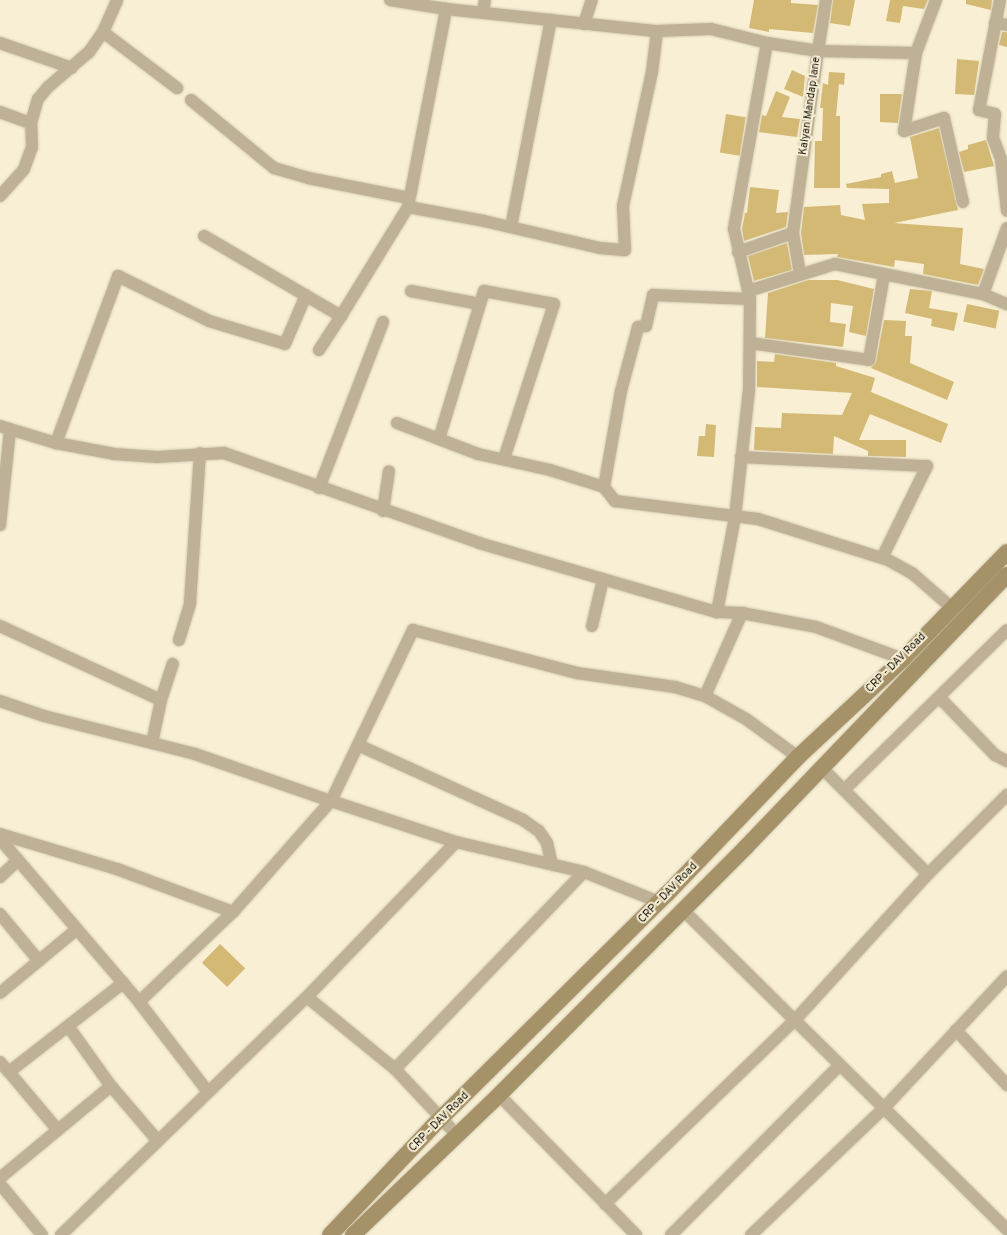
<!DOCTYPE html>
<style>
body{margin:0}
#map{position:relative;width:1007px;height:1235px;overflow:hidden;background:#f8efd4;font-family:Overpass,sans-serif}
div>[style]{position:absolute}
.building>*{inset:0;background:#d3b974;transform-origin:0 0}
.roads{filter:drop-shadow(0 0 1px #d3cbb3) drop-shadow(0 0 1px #d3cbb3)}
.street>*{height:12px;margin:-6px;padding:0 6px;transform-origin:6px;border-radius:6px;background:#beb195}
.secondary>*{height:16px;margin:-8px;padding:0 8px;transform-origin:8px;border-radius:8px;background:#a69268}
span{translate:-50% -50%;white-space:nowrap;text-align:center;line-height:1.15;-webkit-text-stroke:4px #f8efd4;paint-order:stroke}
.street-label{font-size:11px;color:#110e06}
</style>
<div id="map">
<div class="building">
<i style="clip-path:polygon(754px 0,791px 0,791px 3px,818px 5px,813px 33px,769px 29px,769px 32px,749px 28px)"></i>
<i style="clip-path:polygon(833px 0,855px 0,850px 26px,830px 23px)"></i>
<i style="clip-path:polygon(890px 0,928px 0,924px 9px,903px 6px,900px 23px,886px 21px)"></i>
<i style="clip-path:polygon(966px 0,992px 0,991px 10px,966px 4px)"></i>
<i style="clip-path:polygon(1002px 32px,1007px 32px,1007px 47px,999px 45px)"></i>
<i style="clip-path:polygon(957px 59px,979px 61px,974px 95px,955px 94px)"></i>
<i style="clip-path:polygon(792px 70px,805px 76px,803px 97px,784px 89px)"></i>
<i style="clip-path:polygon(829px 72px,845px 73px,844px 85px,839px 84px,836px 116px,840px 116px,840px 188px,814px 188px,815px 141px,822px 141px,823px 108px,820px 108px,823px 83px,828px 85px)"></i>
<i style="clip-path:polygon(776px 91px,790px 97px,782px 117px,800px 119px,797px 137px,759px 132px,762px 115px,766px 116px)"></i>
<i style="clip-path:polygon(880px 94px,902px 94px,898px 123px,880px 122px)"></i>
<i style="left:726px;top:114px;width:20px;height:39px;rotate:9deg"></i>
<i style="clip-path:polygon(939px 128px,958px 210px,894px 223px,963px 228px,960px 264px,984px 269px,978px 285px,923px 274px,924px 264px,895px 260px,894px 267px,837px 257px,838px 254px,804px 255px,801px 233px,804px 207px,840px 205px,841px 215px,865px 220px,862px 204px,889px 203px,889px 189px,847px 188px,846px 184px,881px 177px,881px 174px,892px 171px,895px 183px,918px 178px,910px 137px)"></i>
<i style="clip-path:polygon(986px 140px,994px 166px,964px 172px,959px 152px,968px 149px,968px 145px)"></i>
<i style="clip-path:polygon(750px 187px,779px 190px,776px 213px,788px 212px,786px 227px,744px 241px,742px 229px,745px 213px,747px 213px)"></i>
<i style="clip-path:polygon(787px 243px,792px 270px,754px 281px,748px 256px)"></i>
<i style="clip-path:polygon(808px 280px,837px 280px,874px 289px,866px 336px,849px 332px,853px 306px,831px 303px,830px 322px,846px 324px,843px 347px,765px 338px,768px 293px)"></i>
<i style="clip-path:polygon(910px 289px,932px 291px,929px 308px,958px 313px,954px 331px,931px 326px,932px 319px,905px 313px)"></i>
<i style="left:967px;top:304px;width:33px;height:18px;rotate:12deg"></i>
<i style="clip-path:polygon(884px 320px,906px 321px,905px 336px,912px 336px,910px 363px,954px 382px,947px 400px,871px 368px,876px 361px)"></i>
<i style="clip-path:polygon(775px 354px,836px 363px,836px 366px,875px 378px,871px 392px,948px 424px,941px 443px,870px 414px,859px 440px,906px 440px,906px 457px,868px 456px,868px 451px,834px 436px,833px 454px,754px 450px,755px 427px,781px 428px,782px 413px,842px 415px,852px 393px,757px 387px,757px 361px,774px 362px)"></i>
<i style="clip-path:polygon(706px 424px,716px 425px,714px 457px,697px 456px,699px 436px,705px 436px)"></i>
<i style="left:220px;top:944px;width:35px;height:26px;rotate:44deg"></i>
</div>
<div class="roads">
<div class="street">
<i style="left:390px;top:0;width:57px;rotate:9.1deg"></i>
<i style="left:446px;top:9px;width:212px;rotate:6deg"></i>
<i style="left:1000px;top:0;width:112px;rotate:100.8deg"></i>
<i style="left:979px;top:110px;width:16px;rotate:14deg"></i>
<i style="left:995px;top:114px;width:24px;rotate:95deg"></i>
<i style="left:993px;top:138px;width:22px;rotate:69deg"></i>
<i style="left:1001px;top:159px;width:52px;rotate:83.4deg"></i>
<i style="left:483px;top:12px;width:12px;rotate:-81deg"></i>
<i style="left:995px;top:23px;width:12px;rotate:9deg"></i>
<i style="left:584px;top:24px;width:25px;rotate:-72deg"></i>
<i style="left:103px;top:32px;width:93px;rotate:37.1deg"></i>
<i style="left:0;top:43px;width:76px;rotate:19.1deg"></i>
<i style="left:767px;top:43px;width:52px;rotate:8.9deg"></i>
<i style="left:818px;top:51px;width:52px;rotate:-81.1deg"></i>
<i style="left:916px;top:53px;width:79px;rotate:98.7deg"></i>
<i style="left:904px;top:131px;width:42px;rotate:-18deg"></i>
<i style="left:944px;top:118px;width:86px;rotate:77.3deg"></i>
<i style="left:191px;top:100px;width:107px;rotate:39.3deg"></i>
<i style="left:274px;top:168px;width:35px;rotate:16deg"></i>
<i style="left:308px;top:178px;width:103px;rotate:11.2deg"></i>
<i style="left:0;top:112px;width:33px;rotate:20deg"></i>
<i style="left:0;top:196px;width:36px;rotate:-48deg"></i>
<i style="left:24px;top:169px;width:23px;rotate:-70deg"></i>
<i style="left:32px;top:147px;width:24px;rotate:-92deg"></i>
<i style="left:31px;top:123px;width:25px;rotate:-74deg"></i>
<i style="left:38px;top:99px;width:16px;rotate:-50deg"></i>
<i style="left:48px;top:87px;width:54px;rotate:-40.5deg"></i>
<i style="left:89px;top:52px;width:24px;rotate:-55deg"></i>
<i style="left:103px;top:32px;width:35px;rotate:-66deg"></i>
<i style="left:408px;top:207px;width:77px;rotate:10.4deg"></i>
<i style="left:484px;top:221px;width:119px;rotate:13.1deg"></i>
<i style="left:600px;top:248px;width:25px;rotate:5deg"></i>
<i style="left:625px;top:250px;width:44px;rotate:-92.6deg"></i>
<i style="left:623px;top:206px;width:137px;rotate:-77.8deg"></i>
<i style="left:652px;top:72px;width:41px;rotate:-83deg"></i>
<i style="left:657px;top:31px;width:54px;rotate:-2.1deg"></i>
<i style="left:711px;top:29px;width:58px;rotate:14deg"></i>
<i style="left:767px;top:43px;width:189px;rotate:100.1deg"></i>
<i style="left:734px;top:229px;width:72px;rotate:77.1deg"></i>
<i style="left:750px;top:299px;width:91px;rotate:90.6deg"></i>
<i style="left:749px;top:390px;width:128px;rotate:96.3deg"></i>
<i style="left:735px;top:517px;width:97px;rotate:100.7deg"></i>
<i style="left:511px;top:227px;width:211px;rotate:-79.1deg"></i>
<i style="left:793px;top:233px;width:42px;rotate:80.3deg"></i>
<i style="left:204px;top:236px;width:159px;rotate:30.3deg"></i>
<i style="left:341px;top:316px;width:128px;rotate:-58.4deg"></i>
<i style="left:408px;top:207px;width:202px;rotate:-79.1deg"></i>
<i style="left:738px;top:252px;width:58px;rotate:-19.1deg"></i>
<i style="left:793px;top:233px;width:184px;rotate:-82.2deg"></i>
<i style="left:818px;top:51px;width:98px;rotate:1.2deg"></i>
<i style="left:916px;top:53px;width:57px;rotate:-69.3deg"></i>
<i style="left:411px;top:291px;width:70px;rotate:10.7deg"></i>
<i style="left:748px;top:291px;width:91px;rotate:-17.2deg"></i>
<i style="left:835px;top:264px;width:151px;rotate:11.5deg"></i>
<i style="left:983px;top:294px;width:26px;rotate:23deg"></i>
<i style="left:983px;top:294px;width:70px;rotate:-70deg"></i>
<i style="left:750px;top:343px;width:120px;rotate:8.1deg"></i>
<i style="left:869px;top:360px;width:86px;rotate:-80deg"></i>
<i style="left:319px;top:350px;width:40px;rotate:-57.1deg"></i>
<i style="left:397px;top:423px;width:87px;rotate:20.9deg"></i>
<i style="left:478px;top:454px;width:74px;rotate:12.5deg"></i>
<i style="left:550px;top:470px;width:57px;rotate:17.5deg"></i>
<i style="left:604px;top:487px;width:18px;rotate:52deg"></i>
<i style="left:615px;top:501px;width:144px;rotate:7.2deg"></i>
<i style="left:758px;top:519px;width:136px;rotate:17.5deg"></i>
<i style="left:888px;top:560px;width:29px;rotate:29deg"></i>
<i style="left:913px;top:574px;width:50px;rotate:41deg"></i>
<i style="left:0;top:426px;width:59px;rotate:16.9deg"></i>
<i style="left:56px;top:443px;width:59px;rotate:10.7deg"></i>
<i style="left:114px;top:454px;width:43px;rotate:4deg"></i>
<i style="left:157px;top:457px;width:67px;rotate:-3.4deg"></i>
<i style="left:224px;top:453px;width:270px;rotate:19.4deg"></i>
<i style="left:479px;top:543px;width:248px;rotate:16.2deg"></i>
<i style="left:717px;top:612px;width:25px;rotate:2deg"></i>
<i style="left:742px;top:613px;width:75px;rotate:10.7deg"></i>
<i style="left:816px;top:627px;width:93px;rotate:20.2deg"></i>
<i style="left:439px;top:439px;width:155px;rotate:-73.1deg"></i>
<i style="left:484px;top:291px;width:71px;rotate:10.5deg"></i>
<i style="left:554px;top:304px;width:163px;rotate:107.9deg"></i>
<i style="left:56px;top:443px;width:178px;rotate:-69.6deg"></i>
<i style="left:118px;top:276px;width:102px;rotate:26.3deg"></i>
<i style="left:209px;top:321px;width:79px;rotate:16.8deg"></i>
<i style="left:285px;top:344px;width:53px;rotate:-66.8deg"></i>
<i style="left:741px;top:457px;width:186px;rotate:2.8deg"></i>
<i style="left:927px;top:466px;width:102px;rotate:116.1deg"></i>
<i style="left:604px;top:487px;width:97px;rotate:-80deg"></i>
<i style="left:621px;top:391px;width:66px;rotate:-75.1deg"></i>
<i style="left:638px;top:327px;width:8px;rotate:-7deg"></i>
<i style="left:646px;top:326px;width:32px;rotate:-77deg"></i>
<i style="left:653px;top:295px;width:97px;rotate:2.4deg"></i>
<i style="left:319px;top:488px;width:178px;rotate:-68.9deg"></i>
<i style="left:383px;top:511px;width:40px;rotate:-81.5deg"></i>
<i style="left:0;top:525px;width:96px;rotate:-84deg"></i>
<i style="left:0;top:626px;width:177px;rotate:24.7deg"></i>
<i style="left:592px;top:626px;width:48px;rotate:-76.8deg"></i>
<i style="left:179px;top:640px;width:39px;rotate:-73deg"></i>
<i style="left:190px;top:603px;width:150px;rotate:-86.2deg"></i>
<i style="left:705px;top:696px;width:91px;rotate:-66deg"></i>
<i style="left:939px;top:697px;width:81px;rotate:46deg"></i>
<i style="left:995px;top:755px;width:13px;rotate:27deg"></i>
<i style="left:0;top:701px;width:46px;rotate:18.8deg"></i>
<i style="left:44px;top:716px;width:156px;rotate:14.1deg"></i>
<i style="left:195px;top:754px;width:144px;rotate:19.1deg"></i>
<i style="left:331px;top:801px;width:190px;rotate:-64.4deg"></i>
<i style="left:413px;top:630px;width:170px;rotate:14.7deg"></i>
<i style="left:577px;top:673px;width:99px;rotate:8.1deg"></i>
<i style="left:675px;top:687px;width:31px;rotate:17deg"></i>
<i style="left:705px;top:696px;width:47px;rotate:29.3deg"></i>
<i style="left:746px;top:719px;width:64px;rotate:36.2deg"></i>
<i style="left:152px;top:743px;width:44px;rotate:-78.2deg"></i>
<i style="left:161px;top:700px;width:38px;rotate:-72deg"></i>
<i style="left:358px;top:745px;width:181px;rotate:24.4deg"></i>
<i style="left:523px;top:820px;width:19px;rotate:35deg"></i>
<i style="left:539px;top:831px;width:14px;rotate:56deg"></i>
<i style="left:547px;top:843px;width:22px;rotate:77deg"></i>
<i style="left:823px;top:769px;width:148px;rotate:45deg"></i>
<i style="left:844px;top:790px;width:228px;rotate:-44.5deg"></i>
<i style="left:0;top:834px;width:122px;rotate:16.7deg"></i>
<i style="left:117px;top:869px;width:124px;rotate:20.3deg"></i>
<i style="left:0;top:839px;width:214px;rotate:49.5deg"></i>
<i style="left:139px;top:1002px;width:130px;rotate:-43.8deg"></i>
<i style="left:233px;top:912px;width:148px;rotate:-48.6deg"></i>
<i style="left:331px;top:801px;width:132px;rotate:18.2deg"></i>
<i style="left:456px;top:842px;width:215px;rotate:133.9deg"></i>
<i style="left:456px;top:842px;width:131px;rotate:13.2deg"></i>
<i style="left:584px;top:872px;width:81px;rotate:21.8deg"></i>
<i style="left:0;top:877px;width:25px;rotate:-43deg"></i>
<i style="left:682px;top:909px;width:457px;rotate:44.6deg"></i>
<i style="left:0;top:914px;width:61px;rotate:50.3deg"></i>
<i style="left:0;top:993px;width:100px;rotate:-39.7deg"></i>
<i style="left:139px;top:1002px;width:113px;rotate:52.5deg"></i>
<i style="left:68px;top:1026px;width:74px;rotate:54.4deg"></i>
<i style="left:956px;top:1030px;width:75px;rotate:47.2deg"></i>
<i style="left:0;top:1062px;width:13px;rotate:48deg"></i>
<i style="left:9px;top:1072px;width:145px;rotate:-38deg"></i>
<i style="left:395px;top:1069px;width:273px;rotate:-46.2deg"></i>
<i style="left:9px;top:1072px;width:75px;rotate:49.9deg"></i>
<i style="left:499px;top:1095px;width:196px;rotate:45.6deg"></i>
<i style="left:0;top:1178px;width:144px;rotate:-39.7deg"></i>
<i style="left:111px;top:1086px;width:72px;rotate:49.5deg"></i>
<i style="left:0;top:1184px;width:66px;rotate:50.5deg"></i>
<i style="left:605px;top:1204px;width:264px;rotate:-44.1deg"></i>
<i style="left:795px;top:1020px;width:197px;rotate:-47.7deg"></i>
<i style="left:928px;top:874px;width:112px;rotate:-45deg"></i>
<i style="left:61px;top:1235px;width:342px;rotate:-44.1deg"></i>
<i style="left:307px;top:997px;width:114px;rotate:39.3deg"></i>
<i style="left:395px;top:1069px;width:91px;rotate:46.8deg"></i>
<i style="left:671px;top:1235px;width:240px;rotate:-45.2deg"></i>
<i style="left:751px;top:1235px;width:184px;rotate:-43.7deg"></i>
<i style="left:884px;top:1108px;width:180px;rotate:-47deg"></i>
</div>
<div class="secondary">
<i style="left:330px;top:1235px;width:150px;rotate:-46.6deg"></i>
<i style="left:433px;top:1126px;width:330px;rotate:-44.8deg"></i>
<i style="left:667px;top:894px;width:190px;rotate:-46.3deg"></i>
<i style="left:798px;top:757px;width:144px;rotate:-43deg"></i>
<i style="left:903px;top:659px;width:149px;rotate:-45.8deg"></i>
<i style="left:353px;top:1235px;width:202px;rotate:-43.8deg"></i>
<i style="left:499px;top:1095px;width:350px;rotate:-45.1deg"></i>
<i style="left:746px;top:847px;width:377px;rotate:-46.2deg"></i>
</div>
</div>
<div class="street-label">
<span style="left:810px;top:106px;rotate:-82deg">Kalyan Mandap lane</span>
<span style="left:896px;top:663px;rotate:-45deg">CRP - DAV Road</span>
<span style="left:668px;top:893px;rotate:-46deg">CRP - DAV Road</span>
<span style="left:439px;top:1122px;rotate:-45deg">CRP - DAV Road</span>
</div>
</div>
